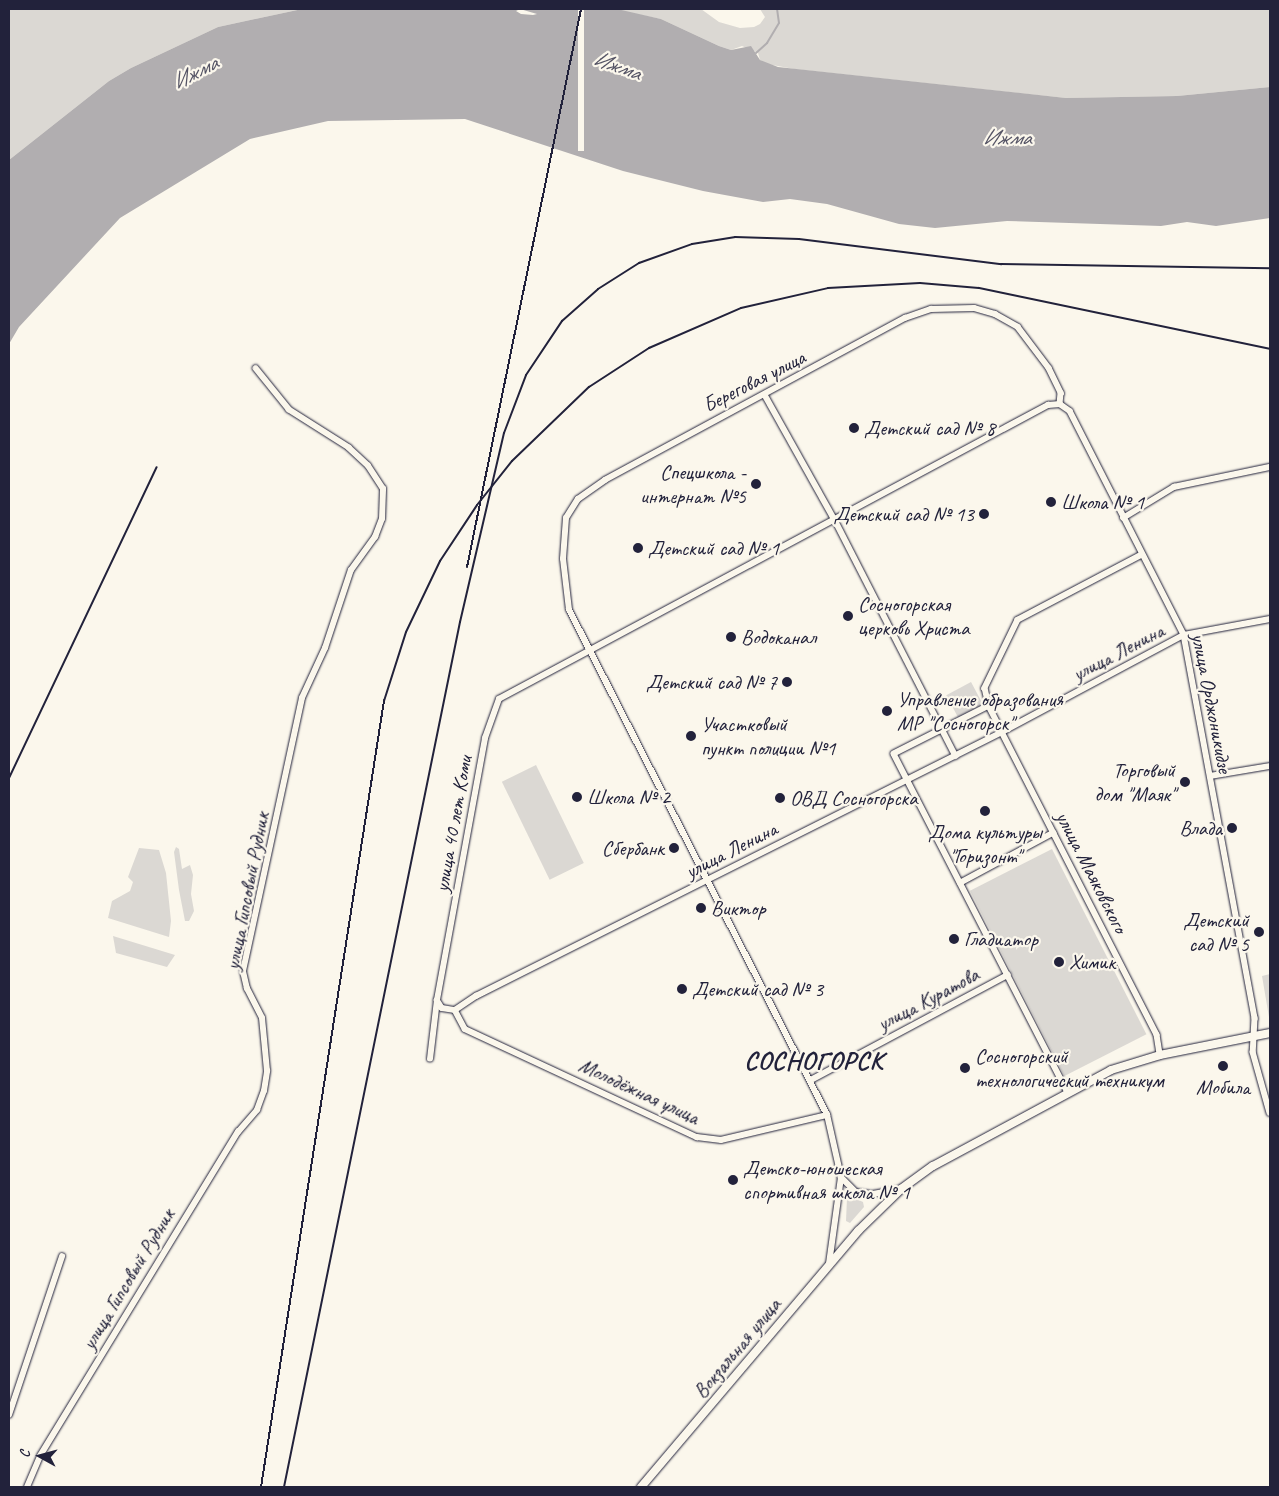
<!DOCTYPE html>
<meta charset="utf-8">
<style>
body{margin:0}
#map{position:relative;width:1279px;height:1496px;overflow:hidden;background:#fbf7ec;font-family:Caveat,sans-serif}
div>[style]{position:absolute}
.green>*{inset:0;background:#dbd8d3;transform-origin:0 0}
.water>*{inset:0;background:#b1aeb0}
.pier>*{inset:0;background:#fbf7ec;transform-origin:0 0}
.stream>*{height:2px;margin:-1px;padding:0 1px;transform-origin:1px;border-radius:1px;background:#b1aeb0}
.roads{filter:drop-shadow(0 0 1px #22223b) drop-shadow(0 0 1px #22223b)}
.street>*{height:5.5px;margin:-2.75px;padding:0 2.75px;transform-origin:2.75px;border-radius:2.75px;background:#fbf7ec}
.secondary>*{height:8px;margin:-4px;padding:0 4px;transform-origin:4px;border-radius:4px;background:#fbf7ec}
.rail>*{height:2px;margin:-1px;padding:0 1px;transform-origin:1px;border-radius:1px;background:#22223b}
.dots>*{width:14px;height:14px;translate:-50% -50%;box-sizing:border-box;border:2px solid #fbf7ec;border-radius:50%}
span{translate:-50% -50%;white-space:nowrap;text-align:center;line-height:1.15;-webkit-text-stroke:4.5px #fbf7ec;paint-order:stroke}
.street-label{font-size:21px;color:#22223b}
.poi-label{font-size:21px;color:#22223b}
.left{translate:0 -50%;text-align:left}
.right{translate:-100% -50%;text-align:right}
.water-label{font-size:22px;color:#545364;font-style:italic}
.district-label{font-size:26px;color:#22223b;font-weight:700;letter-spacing:1px}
.frame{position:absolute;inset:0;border:10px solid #22223b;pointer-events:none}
.north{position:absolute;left:15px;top:1431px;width:50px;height:50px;-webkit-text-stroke:4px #fbf7ec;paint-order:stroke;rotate:277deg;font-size:14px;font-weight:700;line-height:20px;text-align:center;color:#22223b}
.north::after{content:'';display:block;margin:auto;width:18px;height:22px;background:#22223b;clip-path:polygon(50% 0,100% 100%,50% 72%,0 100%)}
</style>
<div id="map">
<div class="green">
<i style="clip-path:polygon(9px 9px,302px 9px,218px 27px,131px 68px,109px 81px,9px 160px)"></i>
<i style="clip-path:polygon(611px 9px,701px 9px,719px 22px,740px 28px,754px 27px,760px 24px,765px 17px,760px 9px,1270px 9px,1270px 87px,1177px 96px,1066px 98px,794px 69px,767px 64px,760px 60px,758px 53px,742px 46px,731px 50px,719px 46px,661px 19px)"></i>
<i style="left:971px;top:682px;width:27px;height:28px;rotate:62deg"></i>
<i style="left:536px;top:765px;width:109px;height:38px;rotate:64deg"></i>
<i style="clip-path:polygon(176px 847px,179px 849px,182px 869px,190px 865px,193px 875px,191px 894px,194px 911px,189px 921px,185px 921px,179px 890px,174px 852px)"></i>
<i style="clip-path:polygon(139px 848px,159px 850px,166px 873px,171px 921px,169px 937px,108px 918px,112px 901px,130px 891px,133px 882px,128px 877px)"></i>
<i style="left:1052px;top:849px;width:208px;height:92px;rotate:63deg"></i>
<i style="clip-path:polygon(113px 936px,175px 955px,167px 967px,116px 953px)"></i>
<i style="clip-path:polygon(1270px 974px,1270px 1023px,1262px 976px)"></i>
<i style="clip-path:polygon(850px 1196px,863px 1202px,864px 1207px,850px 1223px,846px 1221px,847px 1198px)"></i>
</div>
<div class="water">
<i style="clip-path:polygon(302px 9px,520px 9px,516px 11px,521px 14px,533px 15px,537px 14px,520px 9px,617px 9px,661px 19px,719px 46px,731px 50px,751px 46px,760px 60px,778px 67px,1066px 98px,1177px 96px,1270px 87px,1270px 218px,1216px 226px,1187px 222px,1161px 226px,1007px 221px,935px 228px,899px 224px,827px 204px,790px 199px,763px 202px,703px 191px,623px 171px,465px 119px,328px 121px,250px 139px,120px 218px,19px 327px,9px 344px,9px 160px,109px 81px,131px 68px,218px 27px)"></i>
</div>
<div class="pier">
<i style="left:578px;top:9px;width:6px;height:142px"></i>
</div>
<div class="stream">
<i style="left:756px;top:53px;width:15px;rotate:-42deg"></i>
<i style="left:767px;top:43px;width:23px;rotate:-59deg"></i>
<i style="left:779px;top:23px;width:14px;rotate:-98deg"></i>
</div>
<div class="roads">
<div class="street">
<i style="left:765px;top:395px;width:143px;rotate:60.8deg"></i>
<i style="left:835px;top:520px;width:265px;rotate:62.9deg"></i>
<i style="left:1060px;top:404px;width:12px;rotate:35deg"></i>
<i style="left:1070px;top:411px;width:251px;rotate:63deg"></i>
<i style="left:1184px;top:635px;width:390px;rotate:79.5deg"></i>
<i style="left:1255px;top:1018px;width:34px;rotate:93deg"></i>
<i style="left:1253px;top:1052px;width:63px;rotate:74.4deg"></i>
<i style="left:1123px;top:518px;width:60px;rotate:-31.3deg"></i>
<i style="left:1174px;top:487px;width:98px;rotate:-11.8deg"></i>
<i style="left:1142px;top:555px;width:140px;rotate:152.3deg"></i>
<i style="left:1018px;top:620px;width:76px;rotate:115.9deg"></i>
<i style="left:985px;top:688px;width:18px;rotate:77deg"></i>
<i style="left:989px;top:706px;width:29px;rotate:63deg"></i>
<i style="left:1002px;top:732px;width:340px;rotate:62.9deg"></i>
<i style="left:1157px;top:1035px;width:20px;rotate:81deg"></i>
<i style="left:989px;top:706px;width:106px;rotate:153.2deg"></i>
<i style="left:894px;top:754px;width:380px;rotate:62.8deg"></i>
<i style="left:1210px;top:776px;width:61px;rotate:-9.5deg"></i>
<i style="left:960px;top:883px;width:106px;rotate:-28.3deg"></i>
<i style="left:437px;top:1000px;width:9px;rotate:58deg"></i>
<i style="left:442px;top:1008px;width:13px;rotate:9deg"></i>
<i style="left:455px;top:1010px;width:25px;rotate:-34deg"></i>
<i style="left:476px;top:996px;width:589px;rotate:-26.65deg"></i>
<i style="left:1002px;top:732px;width:206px;rotate:-28.1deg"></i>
<i style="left:1184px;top:635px;width:87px;rotate:-10.5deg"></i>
<i style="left:455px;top:1010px;width:21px;rotate:62deg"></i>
<i style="left:465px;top:1029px;width:256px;rotate:25deg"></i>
<i style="left:697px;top:1137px;width:24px;rotate:7deg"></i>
<i style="left:721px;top:1140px;width:109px;rotate:-13.3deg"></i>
<i style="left:430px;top:1059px;width:59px;rotate:-83.2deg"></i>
<i style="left:437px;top:1000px;width:266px;rotate:-79.6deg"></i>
<i style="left:485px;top:738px;width:41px;rotate:-70.3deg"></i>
<i style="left:499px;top:699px;width:623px;rotate:-28.17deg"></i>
<i style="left:1048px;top:405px;width:12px;rotate:-5deg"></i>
<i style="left:811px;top:1080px;width:223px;rotate:-28.1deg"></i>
<i style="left:841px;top:1177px;width:21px;rotate:45deg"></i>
<i style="left:856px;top:1192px;width:17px;rotate:7deg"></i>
<i style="left:873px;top:1194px;width:28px;rotate:-10deg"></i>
<i style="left:829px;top:1264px;width:88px;rotate:-82.1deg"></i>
<i style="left:841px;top:1177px;width:64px;rotate:-102.7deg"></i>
<i style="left:827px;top:1115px;width:567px;rotate:-117.06deg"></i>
<i style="left:569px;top:610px;width:51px;rotate:-96.7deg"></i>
<i style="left:563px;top:559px;width:41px;rotate:-85.8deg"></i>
<i style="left:566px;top:518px;width:22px;rotate:-58deg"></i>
<i style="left:578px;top:499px;width:33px;rotate:-35deg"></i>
<i style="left:605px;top:480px;width:341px;rotate:-28.4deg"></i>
<i style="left:905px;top:318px;width:28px;rotate:-19deg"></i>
<i style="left:931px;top:309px;width:43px;rotate:-1.3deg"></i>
<i style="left:974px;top:308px;width:22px;rotate:16deg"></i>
<i style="left:995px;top:314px;width:26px;rotate:29deg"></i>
<i style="left:1018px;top:327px;width:51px;rotate:52.9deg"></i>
<i style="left:1049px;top:368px;width:28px;rotate:64deg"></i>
<i style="left:1061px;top:393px;width:11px;rotate:95deg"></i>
<i style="left:9px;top:1415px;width:167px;rotate:-71.5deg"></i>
<i style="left:27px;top:1487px;width:34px;rotate:-67deg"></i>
<i style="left:40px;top:1456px;width:380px;rotate:-58.6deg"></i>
<i style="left:238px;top:1132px;width:29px;rotate:-49deg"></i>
<i style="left:257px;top:1110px;width:20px;rotate:-70deg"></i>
<i style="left:264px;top:1091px;width:20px;rotate:-81deg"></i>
<i style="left:267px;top:1071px;width:53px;rotate:-95.4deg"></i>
<i style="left:262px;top:1018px;width:33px;rotate:-117deg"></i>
<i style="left:247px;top:989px;width:18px;rotate:-103deg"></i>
<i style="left:243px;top:971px;width:279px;rotate:-77.8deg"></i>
<i style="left:302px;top:698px;width:55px;rotate:-65.3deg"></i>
<i style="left:325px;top:648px;width:82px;rotate:-71.6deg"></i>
<i style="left:351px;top:570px;width:41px;rotate:-54deg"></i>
<i style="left:375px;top:537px;width:19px;rotate:-69deg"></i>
<i style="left:382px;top:519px;width:30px;rotate:-88deg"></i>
<i style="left:383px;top:489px;width:27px;rotate:-123deg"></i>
<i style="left:368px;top:466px;width:26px;rotate:-137deg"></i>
<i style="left:349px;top:448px;width:71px;rotate:-147.7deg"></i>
<i style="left:289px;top:410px;width:53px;rotate:-128.8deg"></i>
</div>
<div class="secondary">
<i style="left:641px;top:1487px;width:336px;rotate:-49.7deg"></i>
<i style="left:858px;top:1231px;width:60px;rotate:-44.3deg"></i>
<i style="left:901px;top:1189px;width:39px;rotate:-36deg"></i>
<i style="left:933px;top:1166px;width:202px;rotate:-28.3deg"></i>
<i style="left:1111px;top:1070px;width:51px;rotate:-17deg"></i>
<i style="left:1160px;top:1055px;width:112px;rotate:-11.3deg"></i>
</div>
</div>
<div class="rail">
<i style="left:467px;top:567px;width:570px;rotate:-78.45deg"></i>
<i style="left:9px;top:778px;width:344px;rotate:-64.6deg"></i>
<i style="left:261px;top:1487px;width:796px;rotate:-81.11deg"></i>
<i style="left:384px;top:701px;width:72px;rotate:-72.3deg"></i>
<i style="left:406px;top:632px;width:79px;rotate:-64.4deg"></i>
<i style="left:440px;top:561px;width:67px;rotate:-56.5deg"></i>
<i style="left:477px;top:505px;width:56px;rotate:-51.5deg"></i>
<i style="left:512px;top:461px;width:107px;rotate:-43.9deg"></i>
<i style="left:589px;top:387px;width:72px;rotate:-33deg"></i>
<i style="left:649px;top:348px;width:100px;rotate:-23.5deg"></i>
<i style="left:741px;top:308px;width:89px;rotate:-12.9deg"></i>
<i style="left:828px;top:288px;width:92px;rotate:-3.1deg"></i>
<i style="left:920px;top:283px;width:59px;rotate:4.8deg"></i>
<i style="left:979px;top:288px;width:297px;rotate:11.8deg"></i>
<i style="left:284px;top:1487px;width:883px;rotate:-78.5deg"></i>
<i style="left:460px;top:622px;width:194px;rotate:-76.9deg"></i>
<i style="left:504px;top:433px;width:62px;rotate:-69.2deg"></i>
<i style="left:526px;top:375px;width:65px;rotate:-56.3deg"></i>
<i style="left:562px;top:321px;width:48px;rotate:-41.6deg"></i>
<i style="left:598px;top:289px;width:49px;rotate:-32.4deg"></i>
<i style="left:639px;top:263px;width:56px;rotate:-19.7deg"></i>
<i style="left:692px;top:244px;width:44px;rotate:-9.2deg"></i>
<i style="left:735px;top:237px;width:64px;rotate:1.8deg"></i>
<i style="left:799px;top:239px;width:204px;rotate:7.1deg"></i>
<i style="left:1001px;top:264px;width:269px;rotate:0.9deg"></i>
</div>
<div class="dots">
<i style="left:854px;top:428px;background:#22223b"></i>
<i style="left:756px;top:484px;background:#22223b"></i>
<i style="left:1051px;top:502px;background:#22223b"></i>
<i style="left:984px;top:514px;background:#22223b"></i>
<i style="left:638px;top:548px;background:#22223b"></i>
<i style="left:848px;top:616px;background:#22223b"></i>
<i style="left:731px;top:637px;background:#22223b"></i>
<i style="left:787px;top:682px;background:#22223b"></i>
<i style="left:887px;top:711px;background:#22223b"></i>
<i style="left:691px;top:736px;background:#22223b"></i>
<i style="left:1185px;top:782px;background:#22223b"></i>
<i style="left:577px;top:797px;background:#22223b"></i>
<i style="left:780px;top:798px;background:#22223b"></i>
<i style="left:985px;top:811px;background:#22223b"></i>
<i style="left:1232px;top:828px;background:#22223b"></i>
<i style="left:674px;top:848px;background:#22223b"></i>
<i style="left:701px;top:908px;background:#22223b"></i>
<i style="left:1259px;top:932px;background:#22223b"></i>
<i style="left:954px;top:939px;background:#22223b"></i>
<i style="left:1059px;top:962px;background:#22223b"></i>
<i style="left:682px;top:989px;background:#22223b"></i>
<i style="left:1223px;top:1066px;background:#22223b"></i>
<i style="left:965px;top:1068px;background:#22223b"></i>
<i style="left:733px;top:1180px;background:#22223b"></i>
</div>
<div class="street-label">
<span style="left:754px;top:381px;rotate:-27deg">Береговая улица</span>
<span style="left:1118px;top:652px;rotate:-28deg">улица Ленина</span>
<span style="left:1212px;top:703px;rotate:79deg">улица Орджоникидзе</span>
<span style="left:453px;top:824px;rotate:-80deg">улица 40 лет Коми</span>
<span style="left:731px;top:850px;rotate:-27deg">улица Ленина</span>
<span style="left:1092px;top:872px;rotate:63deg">улица Маяковского</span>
<span style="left:247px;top:891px;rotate:-79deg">улица Гипсовый Рудник</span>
<span style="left:928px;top:999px;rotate:-28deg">улица Куратова</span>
<span style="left:639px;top:1091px;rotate:25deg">Молодёжная улица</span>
<span style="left:128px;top:1279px;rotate:-59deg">улица Гипсовый Рудник</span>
<span style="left:737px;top:1348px;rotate:-50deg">Вокзальная улица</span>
</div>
<div class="poi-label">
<span class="left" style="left:864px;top:428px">Детский сад № 8</span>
<span class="right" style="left:746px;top:484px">Спецшкола -<br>интернат №5</span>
<span class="left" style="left:1061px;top:502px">Школа № 1</span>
<span class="right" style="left:974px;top:514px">Детский сад № 13</span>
<span class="left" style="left:648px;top:548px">Детский сад № 1</span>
<span class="left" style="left:858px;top:616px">Сосногорская<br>церковь Христа</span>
<span class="left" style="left:741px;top:637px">Водоканал</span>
<span class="right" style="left:777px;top:682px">Детский сад № 7</span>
<span class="left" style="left:897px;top:711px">Управление образования<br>МР "Сосногорск"</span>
<span class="left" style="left:701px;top:736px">Участковый<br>пункт полиции №1</span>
<span class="right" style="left:1175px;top:782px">Торговый<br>дом "Маяк"</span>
<span class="left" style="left:587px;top:797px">Школа № 2</span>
<span class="left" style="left:790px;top:798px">ОВД Сосногорска</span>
<span class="right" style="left:1222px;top:828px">Влада</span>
<span style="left:985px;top:844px">Дома культуры<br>"Горизонт"</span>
<span class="right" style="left:664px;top:848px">Сбербанк</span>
<span class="left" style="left:711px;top:908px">Виктор</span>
<span class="right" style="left:1249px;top:932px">Детский<br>сад № 5</span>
<span class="left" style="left:964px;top:939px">Гладиатор</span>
<span class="left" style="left:1069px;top:962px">Химик</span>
<span class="left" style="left:692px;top:989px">Детский сад № 3</span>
<span class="left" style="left:975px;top:1068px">Сосногорский<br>технологический техникум</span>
<span style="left:1223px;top:1087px">Мобила</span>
<span class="left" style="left:743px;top:1180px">Детско-юношеская<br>спортивная школа № 1</span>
</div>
<div class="water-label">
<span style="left:617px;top:66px;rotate:20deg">Ижма</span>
<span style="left:195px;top:73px;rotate:-27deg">Ижма</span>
<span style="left:1007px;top:138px;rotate:1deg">Ижма</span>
</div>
<div class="district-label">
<span style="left:814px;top:1061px">СОСНОГОРСК</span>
</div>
<div class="frame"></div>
<div class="north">С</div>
</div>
